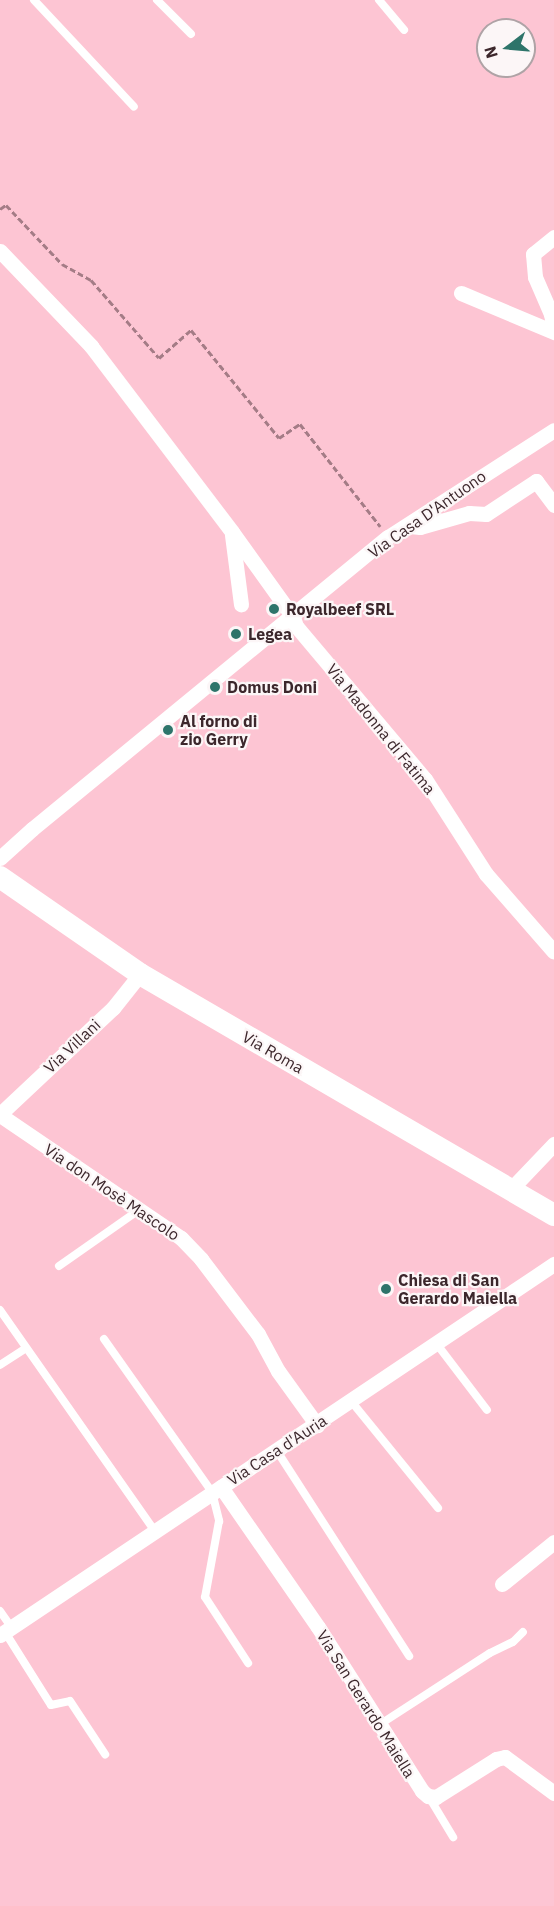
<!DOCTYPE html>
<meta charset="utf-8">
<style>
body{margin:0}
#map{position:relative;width:554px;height:1906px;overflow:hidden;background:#fdc5d3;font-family:"IBM Plex Sans",sans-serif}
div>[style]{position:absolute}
.path>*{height:3px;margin-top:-1.5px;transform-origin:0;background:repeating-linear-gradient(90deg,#a47c86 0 6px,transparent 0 9px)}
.service>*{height:8px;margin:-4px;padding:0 4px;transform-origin:4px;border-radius:4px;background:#fff}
.minor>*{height:15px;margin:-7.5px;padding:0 7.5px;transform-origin:7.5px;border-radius:7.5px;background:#fff}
.secondary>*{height:22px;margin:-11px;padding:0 11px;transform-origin:11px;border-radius:11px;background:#fff}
.dots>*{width:16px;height:16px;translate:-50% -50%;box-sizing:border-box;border:3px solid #fcf6f7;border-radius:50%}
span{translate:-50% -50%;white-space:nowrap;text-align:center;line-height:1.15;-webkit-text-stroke:4.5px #fcf6f7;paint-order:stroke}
.street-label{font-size:16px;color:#3c272c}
.poi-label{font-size:16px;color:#3c272c;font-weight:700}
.left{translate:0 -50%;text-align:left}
.north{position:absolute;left:476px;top:18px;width:60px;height:60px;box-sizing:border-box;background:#fcf6f7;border:2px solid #afa3a6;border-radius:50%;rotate:254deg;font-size:16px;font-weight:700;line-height:24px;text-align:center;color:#3c272c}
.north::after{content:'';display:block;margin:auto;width:21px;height:27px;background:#2e746a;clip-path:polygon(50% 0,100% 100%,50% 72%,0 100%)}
</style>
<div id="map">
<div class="path">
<i style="left:0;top:209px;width:7px;rotate:-34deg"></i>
<i style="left:6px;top:205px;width:81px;rotate:46.5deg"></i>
<i style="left:62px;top:264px;width:33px;rotate:29deg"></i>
<i style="left:91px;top:280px;width:103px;rotate:48.9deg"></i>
<i style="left:159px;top:358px;width:43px;rotate:-41.2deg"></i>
<i style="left:191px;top:330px;width:139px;rotate:50.8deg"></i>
<i style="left:279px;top:438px;width:25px;rotate:-34deg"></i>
<i style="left:300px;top:424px;width:130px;rotate:51.9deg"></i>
</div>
<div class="service">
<i style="left:34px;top:0;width:146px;rotate:46.9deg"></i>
<i style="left:157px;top:0;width:48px;rotate:45deg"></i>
<i style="left:379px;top:0;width:39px;rotate:50deg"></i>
<i style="left:59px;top:1266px;width:98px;rotate:-35deg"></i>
<i style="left:0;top:1310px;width:269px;rotate:55deg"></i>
<i style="left:104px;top:1339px;width:187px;rotate:54.8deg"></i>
<i style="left:212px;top:1492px;width:30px;rotate:76deg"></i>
<i style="left:219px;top:1521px;width:77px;rotate:100.4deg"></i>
<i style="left:205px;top:1597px;width:79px;rotate:56.9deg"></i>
<i style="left:436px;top:1343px;width:84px;rotate:52.7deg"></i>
<i style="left:0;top:1365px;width:31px;rotate:-33deg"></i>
<i style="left:351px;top:1401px;width:138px;rotate:50.9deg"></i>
<i style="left:277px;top:1451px;width:244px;rotate:57.2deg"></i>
<i style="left:0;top:1611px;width:21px;rotate:55deg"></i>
<i style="left:5px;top:1632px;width:86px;rotate:57.8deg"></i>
<i style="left:51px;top:1705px;width:19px;rotate:-12deg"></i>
<i style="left:70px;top:1701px;width:64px;rotate:56.6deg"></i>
<i style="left:379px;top:1725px;width:132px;rotate:-33deg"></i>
<i style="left:490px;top:1653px;width:25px;rotate:-26deg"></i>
<i style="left:513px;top:1642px;width:14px;rotate:-45deg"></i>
<i style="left:429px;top:1797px;width:47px;rotate:59deg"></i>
</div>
<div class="minor">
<i style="left:554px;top:237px;width:27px;rotate:141deg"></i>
<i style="left:533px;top:254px;width:23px;rotate:85deg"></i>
<i style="left:535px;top:277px;width:40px;rotate:66.6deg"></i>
<i style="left:551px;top:314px;width:15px;rotate:79deg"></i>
<i style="left:0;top:251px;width:132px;rotate:46.2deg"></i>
<i style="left:91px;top:346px;width:233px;rotate:52.8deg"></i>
<i style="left:232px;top:532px;width:105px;rotate:54.3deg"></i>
<i style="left:293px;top:617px;width:9px;rotate:72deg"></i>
<i style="left:296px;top:626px;width:200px;rotate:49.9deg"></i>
<i style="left:425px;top:779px;width:113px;rotate:57.3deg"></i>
<i style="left:486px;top:874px;width:103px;rotate:48.9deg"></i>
<i style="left:461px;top:293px;width:101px;rotate:22.8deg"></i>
<i style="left:409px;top:526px;width:11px;rotate:5deg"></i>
<i style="left:420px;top:527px;width:51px;rotate:-15.9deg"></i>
<i style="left:469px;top:513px;width:17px;rotate:3deg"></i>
<i style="left:486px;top:514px;width:60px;rotate:-33.4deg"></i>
<i style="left:536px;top:481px;width:30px;rotate:53deg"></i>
<i style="left:232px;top:535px;width:70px;rotate:82.6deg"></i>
<i style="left:0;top:858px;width:43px;rotate:-42.2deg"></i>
<i style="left:32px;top:829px;width:460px;rotate:-39.4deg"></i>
<i style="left:388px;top:537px;width:197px;rotate:-32.8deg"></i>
<i style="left:0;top:1114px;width:155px;rotate:-43.2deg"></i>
<i style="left:113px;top:1008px;width:43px;rotate:-51.5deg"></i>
<i style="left:0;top:1115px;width:219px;rotate:34.2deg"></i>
<i style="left:181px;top:1238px;width:29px;rotate:46deg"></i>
<i style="left:201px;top:1259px;width:94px;rotate:52.8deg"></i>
<i style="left:258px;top:1334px;width:42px;rotate:61.6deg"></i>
<i style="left:278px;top:1371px;width:67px;rotate:54.2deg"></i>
<i style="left:510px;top:1190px;width:64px;rotate:-46.3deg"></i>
<i style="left:221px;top:1487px;width:170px;rotate:55.3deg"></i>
<i style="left:318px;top:1627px;width:194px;rotate:57.6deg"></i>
<i style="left:422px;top:1791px;width:8px;rotate:40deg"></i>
<i style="left:428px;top:1796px;width:8px;rotate:7deg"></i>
<i style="left:436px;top:1797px;width:71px;rotate:-32.3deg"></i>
<i style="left:496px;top:1759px;width:9px;rotate:-13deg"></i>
<i style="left:505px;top:1757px;width:61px;rotate:36.3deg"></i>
<i style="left:502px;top:1584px;width:67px;rotate:-38.9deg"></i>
<i style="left:0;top:1635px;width:667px;rotate:-33.81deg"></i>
</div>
<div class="secondary">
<i style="left:0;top:877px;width:170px;rotate:34.7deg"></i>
<i style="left:140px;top:974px;width:479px;rotate:30.2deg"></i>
</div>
<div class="dots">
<i style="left:274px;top:609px;background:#2e746a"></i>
<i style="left:236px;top:634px;background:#2e746a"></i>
<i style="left:215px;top:687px;background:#2e746a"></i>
<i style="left:168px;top:730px;background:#2e746a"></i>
<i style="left:386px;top:1289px;background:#2e746a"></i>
</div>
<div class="street-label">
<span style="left:427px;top:514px;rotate:-35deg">Via Casa D'Antuono</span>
<span style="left:381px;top:729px;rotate:51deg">Via Madonna di Fatima</span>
<span style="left:72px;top:1046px;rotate:-43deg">Via Villani</span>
<span style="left:273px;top:1052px;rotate:30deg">Via Roma</span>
<span style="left:112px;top:1192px;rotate:34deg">Via don Mosè Mascolo</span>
<span style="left:277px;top:1450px;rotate:-33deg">Via Casa d'Auria</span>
<span style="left:366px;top:1704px;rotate:58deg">Via San Gerardo Maiella</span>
</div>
<div class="poi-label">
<span class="left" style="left:286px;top:609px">Royalbeef SRL</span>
<span class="left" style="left:248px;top:634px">Legea</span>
<span class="left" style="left:227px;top:687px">Domus Doni</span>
<span class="left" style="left:180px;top:730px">Al forno di<br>zio Gerry</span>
<span class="left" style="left:398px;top:1289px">Chiesa di San<br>Gerardo Maiella</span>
</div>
<div class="north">N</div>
</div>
